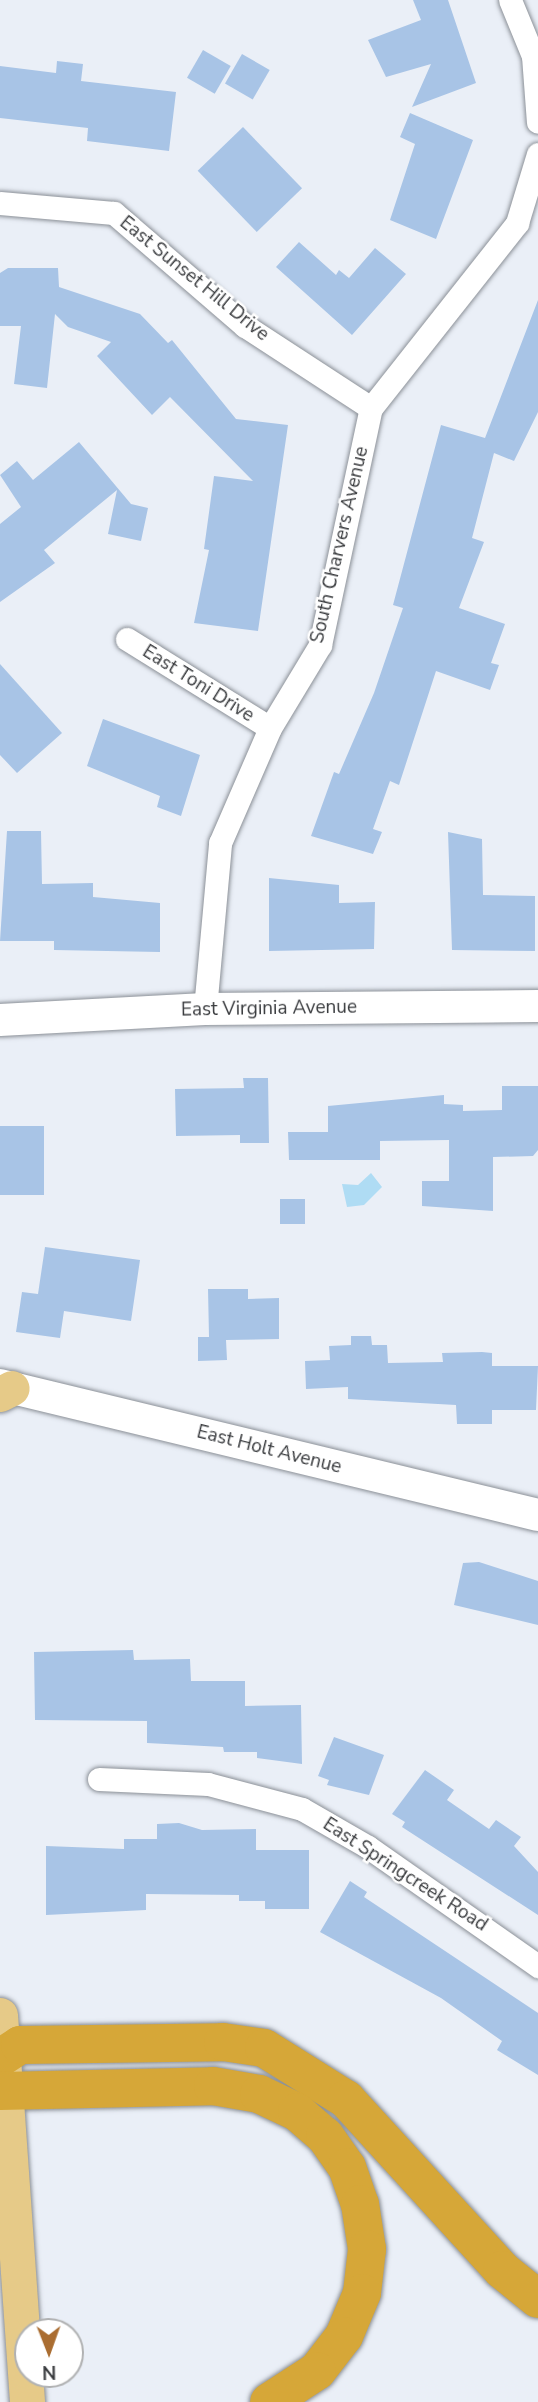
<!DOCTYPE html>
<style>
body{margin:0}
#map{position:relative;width:538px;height:2402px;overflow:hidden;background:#eaeff7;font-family:"Nunito Sans",sans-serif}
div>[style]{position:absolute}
.water>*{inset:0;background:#afdcf4}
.building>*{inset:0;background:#a8c4e6;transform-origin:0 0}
.roads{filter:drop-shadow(0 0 2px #8b9097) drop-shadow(0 0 2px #8b9097)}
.street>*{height:23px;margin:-11.5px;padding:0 11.5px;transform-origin:11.5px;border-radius:11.5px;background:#fff}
.secondary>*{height:32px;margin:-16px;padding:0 16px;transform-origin:16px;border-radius:16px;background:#fff}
.primary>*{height:35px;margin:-17.5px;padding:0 17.5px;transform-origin:17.5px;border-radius:17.5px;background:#e6ca88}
.highway>*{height:38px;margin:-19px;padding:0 19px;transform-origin:19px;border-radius:19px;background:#d6a738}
span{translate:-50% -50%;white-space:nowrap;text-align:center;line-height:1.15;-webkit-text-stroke:5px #fff;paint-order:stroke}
.street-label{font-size:19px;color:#393b3e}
.north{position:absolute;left:14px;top:2318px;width:70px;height:70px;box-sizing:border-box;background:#fff;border:2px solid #b0b1b2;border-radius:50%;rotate:179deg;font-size:19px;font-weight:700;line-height:28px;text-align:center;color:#393b3e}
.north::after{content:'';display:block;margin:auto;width:24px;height:32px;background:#aa6d31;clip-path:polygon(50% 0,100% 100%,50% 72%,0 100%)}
</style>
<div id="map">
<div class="water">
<i style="clip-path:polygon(371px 1173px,382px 1187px,364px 1205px,347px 1207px,342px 1184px,358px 1185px)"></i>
</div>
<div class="building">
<i style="clip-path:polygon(413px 0,448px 0,476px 83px,412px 107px,431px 64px,386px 77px,368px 40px,421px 20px)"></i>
<i style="left:203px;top:50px;width:32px;height:32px;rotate:30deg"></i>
<i style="left:242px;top:54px;width:32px;height:34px;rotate:30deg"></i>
<i style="clip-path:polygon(57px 61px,83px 64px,81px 81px,176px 92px,169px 151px,87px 141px,88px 128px,0 118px,0 66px,56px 73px)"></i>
<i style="clip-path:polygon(410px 113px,473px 140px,436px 239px,390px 220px,415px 144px,400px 137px)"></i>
<i style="left:243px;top:127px;width:85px;height:63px;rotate:46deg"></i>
<i style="clip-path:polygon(299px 242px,336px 275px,339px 270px,349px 278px,375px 248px,406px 274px,352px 335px,276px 267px)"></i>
<i style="clip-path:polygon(8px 268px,58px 268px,59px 287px,140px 314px,168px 343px,172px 340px,236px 419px,288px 425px,258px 631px,194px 623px,209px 550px,204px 549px,214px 476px,253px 481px,170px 397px,152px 415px,97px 356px,111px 342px,68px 327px,55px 314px,47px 388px,14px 384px,21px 326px,0 326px,0 273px)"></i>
<i style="clip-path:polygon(538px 300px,538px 412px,514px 461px,494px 453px,472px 538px,484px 542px,459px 608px,505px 624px,491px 663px,499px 665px,490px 690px,436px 671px,399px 785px,390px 781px,373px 829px,382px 832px,373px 854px,311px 836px,334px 772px,339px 774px,374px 693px,403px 608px,393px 605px,441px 425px,485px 438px)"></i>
<i style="clip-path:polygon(79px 442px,131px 504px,148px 508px,141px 541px,108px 534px,117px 490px,44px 550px,55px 563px,0 602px,0 524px,21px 507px,0 475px,17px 461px,33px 480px)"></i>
<i style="clip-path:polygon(0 664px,62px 733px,17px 773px,0 755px)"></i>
<i style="clip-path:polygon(103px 719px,200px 755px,181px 816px,157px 807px,160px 796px,87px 766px)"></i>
<i style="clip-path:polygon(7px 831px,41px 831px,42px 884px,93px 883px,93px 897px,160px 903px,160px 952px,54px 950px,54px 941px,0 941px)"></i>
<i style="clip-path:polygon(448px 832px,482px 839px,483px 895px,535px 896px,535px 951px,452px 950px)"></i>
<i style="clip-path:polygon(269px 878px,339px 885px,339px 903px,375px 902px,374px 949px,269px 951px)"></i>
<i style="clip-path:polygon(243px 1078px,268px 1078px,269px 1143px,240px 1143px,240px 1135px,176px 1136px,175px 1089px,244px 1088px)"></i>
<i style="clip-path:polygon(502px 1086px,538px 1086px,538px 1150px,533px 1156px,493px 1157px,493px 1211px,422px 1206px,422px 1181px,449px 1181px,449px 1140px,380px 1141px,380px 1160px,289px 1160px,288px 1132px,328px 1132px,328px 1106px,444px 1095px,444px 1104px,463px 1105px,463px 1111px,502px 1110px)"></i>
<i style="left:0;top:1126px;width:44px;height:69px"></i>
<i style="left:305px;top:1199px;width:25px;height:25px;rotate:90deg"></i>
<i style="clip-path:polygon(45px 1247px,140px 1260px,131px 1321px,64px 1311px,60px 1338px,16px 1332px,22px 1292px,38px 1294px)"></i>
<i style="clip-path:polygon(208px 1289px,248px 1289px,248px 1299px,279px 1298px,279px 1339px,226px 1340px,227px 1360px,198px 1361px,198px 1337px,209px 1337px)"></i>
<i style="clip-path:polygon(351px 1336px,371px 1336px,372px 1345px,387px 1345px,388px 1363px,443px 1362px,442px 1353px,482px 1352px,492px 1353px,492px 1366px,538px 1366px,536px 1410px,492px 1410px,492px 1424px,457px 1424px,456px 1405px,348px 1399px,348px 1387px,306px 1389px,305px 1361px,330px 1360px,329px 1346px,351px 1345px)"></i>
<i style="clip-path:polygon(479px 1562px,538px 1581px,538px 1625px,454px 1605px,463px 1563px)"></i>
<i style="clip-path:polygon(133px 1650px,134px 1660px,190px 1659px,191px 1681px,245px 1681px,245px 1706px,301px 1705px,302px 1764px,257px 1758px,257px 1752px,224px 1752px,223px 1747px,147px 1743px,147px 1721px,35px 1720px,34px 1652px)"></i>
<i style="clip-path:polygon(334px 1737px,384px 1755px,369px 1795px,327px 1785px,329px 1780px,318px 1776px)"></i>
<i style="clip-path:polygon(425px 1770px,454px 1790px,447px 1800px,489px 1829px,496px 1820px,521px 1837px,514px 1846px,538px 1872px,538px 1915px,402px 1827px,405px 1822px,392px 1814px)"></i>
<i style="clip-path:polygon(179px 1823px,202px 1830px,256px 1829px,256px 1850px,309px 1850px,309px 1909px,265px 1909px,265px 1901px,239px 1901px,239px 1895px,146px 1894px,146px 1910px,46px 1915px,46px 1846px,124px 1849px,124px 1839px,157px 1839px,157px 1824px)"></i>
<i style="clip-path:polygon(350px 1881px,367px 1892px,364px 1897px,538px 2013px,538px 2075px,497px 2050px,502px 2041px,441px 1998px,320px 1932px)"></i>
</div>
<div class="roads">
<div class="street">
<i style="left:510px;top:0;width:61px;rotate:67.7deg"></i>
<i style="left:533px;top:56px;width:66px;rotate:85.7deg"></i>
<i style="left:0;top:203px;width:114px;rotate:5deg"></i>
<i style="left:114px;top:213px;width:173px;rotate:40.8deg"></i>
<i style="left:245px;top:326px;width:150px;rotate:33.1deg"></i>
<i style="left:127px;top:639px;width:168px;rotate:31.9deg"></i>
<i style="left:205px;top:1009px;width:167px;rotate:-84.8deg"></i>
<i style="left:220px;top:843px;width:125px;rotate:-66.5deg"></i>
<i style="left:270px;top:728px;width:97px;rotate:-58.9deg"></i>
<i style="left:320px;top:645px;width:242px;rotate:-77.9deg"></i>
<i style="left:371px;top:408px;width:236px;rotate:-51.7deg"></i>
<i style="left:517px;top:223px;width:72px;rotate:-73.1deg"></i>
<i style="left:99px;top:1779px;width:109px;rotate:2.6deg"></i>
<i style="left:208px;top:1784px;width:97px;rotate:14.9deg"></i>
<i style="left:302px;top:1809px;width:76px;rotate:29.9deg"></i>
<i style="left:368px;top:1847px;width:208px;rotate:35deg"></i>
</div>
<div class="secondary">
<i style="left:0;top:1020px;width:205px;rotate:-3.1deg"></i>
<i style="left:205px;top:1009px;width:333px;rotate:-0.5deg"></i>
<i style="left:0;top:1385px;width:553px;rotate:13.58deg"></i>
</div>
<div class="primary">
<i style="left:0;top:1394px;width:13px;rotate:-27deg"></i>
<i style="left:0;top:2015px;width:388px;rotate:86deg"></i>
</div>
<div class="highway">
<i style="left:0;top:2058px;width:24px;rotate:-33deg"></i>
<i style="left:20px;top:2045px;width:203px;rotate:-0.8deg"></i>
<i style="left:223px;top:2042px;width:41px;rotate:8.3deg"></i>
<i style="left:264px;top:2048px;width:97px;rotate:31.9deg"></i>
<i style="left:346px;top:2099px;width:231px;rotate:47.6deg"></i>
<i style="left:502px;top:2270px;width:46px;rotate:38.9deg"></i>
<i style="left:0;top:2091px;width:213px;rotate:-1.3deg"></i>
<i style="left:213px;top:2086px;width:47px;rotate:9.9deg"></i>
<i style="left:259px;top:2094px;width:42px;rotate:25.3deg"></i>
<i style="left:297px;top:2112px;width:37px;rotate:41deg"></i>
<i style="left:325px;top:2136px;width:38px;rotate:55deg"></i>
<i style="left:347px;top:2167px;width:39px;rotate:71deg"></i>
<i style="left:360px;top:2204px;width:46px;rotate:81.2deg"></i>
<i style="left:367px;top:2249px;width:44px;rotate:96.5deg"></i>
<i style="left:362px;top:2293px;width:47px;rotate:112.7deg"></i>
<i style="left:344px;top:2336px;width:44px;rotate:127.6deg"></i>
<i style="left:317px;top:2371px;width:57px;rotate:147.1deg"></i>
</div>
</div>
<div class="street-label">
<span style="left:194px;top:279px;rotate:39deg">East Sunset Hill Drive</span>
<span style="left:340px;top:545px;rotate:-77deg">South Charvers Avenue</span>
<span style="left:198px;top:684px;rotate:32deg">East Toni Drive</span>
<span style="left:269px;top:1009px;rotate:-1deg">East Virginia Avenue</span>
<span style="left:269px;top:1450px;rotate:14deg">East Holt Avenue</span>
<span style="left:405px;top:1875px;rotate:33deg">East Springcreek Road</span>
</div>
<div class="north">N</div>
</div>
